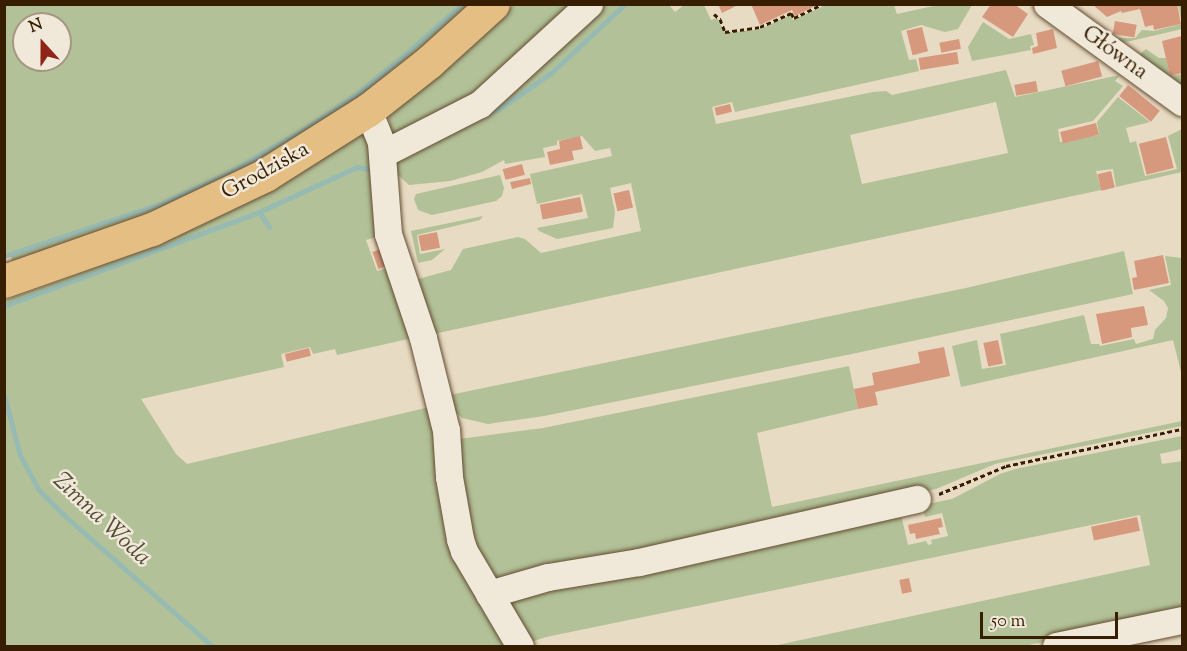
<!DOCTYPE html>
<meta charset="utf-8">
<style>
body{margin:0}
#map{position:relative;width:1187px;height:651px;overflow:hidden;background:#e8dbc3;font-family:"Sorts Mill Goudy",serif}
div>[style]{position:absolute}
.green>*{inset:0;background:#b2c197}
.stream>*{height:5px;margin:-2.5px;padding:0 2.5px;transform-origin:2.5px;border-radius:2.5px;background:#97bbb3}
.building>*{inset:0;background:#d7997e;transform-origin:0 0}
.path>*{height:3px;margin-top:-1.5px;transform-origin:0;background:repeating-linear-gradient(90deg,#371d01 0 4.5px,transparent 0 7.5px)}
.roads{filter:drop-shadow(0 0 2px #634c32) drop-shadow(0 0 2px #634c32)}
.minor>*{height:27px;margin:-13.5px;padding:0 13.5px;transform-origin:13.5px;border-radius:13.5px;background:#f0e8d8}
.major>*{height:33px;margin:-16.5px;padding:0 16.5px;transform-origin:16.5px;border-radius:16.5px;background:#e4be82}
span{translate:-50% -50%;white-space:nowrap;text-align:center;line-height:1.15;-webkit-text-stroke:5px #f0e8d8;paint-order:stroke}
.street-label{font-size:22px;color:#371d01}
.water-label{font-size:24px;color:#544c36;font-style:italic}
.frame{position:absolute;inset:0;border:6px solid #371d01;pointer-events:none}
.north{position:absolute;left:12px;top:12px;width:60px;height:60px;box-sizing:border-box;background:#f0e8d8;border:2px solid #a69782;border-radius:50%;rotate:339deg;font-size:16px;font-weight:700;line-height:24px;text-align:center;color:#371d01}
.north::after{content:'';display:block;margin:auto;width:21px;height:27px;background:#8f2418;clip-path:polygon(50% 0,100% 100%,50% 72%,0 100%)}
.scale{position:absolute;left:980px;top:612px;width:138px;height:27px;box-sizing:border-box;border:3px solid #371d01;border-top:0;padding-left:8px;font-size:18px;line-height:21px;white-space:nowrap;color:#371d01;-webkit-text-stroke:4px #f0e8d8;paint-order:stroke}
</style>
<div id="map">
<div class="green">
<i style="clip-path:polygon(evenodd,4px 5px,474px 5px,369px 91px,300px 138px,176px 204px,13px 263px,10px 254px,4px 256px,4px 5px,24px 24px,60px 24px,60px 60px,24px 60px,24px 24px)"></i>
<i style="clip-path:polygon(514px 5px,579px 5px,484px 94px,390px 137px,389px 115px,393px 110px)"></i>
<i style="clip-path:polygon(evenodd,598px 5px,669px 5px,675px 12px,684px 5px,704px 5px,711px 20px,717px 18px,725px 33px,761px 29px,790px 15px,793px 20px,826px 5px,894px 5px,897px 14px,938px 5px,972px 5px,958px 29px,945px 32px,921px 25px,901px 31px,909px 60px,916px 59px,919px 71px,735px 112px,732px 102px,712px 107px,716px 124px,873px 92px,886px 91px,892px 95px,1006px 70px,1015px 97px,1120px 75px,1115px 81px,1123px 86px,1093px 121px,1058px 129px,1060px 142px,1099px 135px,1097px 122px,1118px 97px,1150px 122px,1126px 128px,1130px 143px,1136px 141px,1145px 176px,1177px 169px,1168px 136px,1182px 129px,1182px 172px,1116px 187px,1113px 169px,1096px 171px,1101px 190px,429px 335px,411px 281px,451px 270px,463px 249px,518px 237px,525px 239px,541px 253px,641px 231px,631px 183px,610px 188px,615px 212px,613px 228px,557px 239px,539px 231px,537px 228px,588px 218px,582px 194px,537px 204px,530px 174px,612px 156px,610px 148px,595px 151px,582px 136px,557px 141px,557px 145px,543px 148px,545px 157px,505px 164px,504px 160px,482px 172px,450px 181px,409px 185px,399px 176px,388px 179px,388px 164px,598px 5px,996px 102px,1008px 153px,862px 184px,850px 135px,996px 102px)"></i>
<i style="clip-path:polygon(1178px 5px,1182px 5px,1182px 29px,1122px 43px,1115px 38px,1135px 38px,1142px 30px,1154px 31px,1182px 24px)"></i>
<i style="clip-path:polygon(983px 22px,1009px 39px,1031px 34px,1034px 45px,1030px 46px,1031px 50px,972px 61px,968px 47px)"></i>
<i style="clip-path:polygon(1146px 49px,1159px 58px,1166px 58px,1170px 76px,1182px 74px,1182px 86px,1139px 55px)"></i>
<i style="clip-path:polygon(364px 135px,368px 136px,380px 236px,366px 240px,377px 271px,390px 267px,417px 337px,337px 355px,335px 349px,313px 354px,310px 347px,281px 354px,284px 367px,141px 399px,176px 454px,187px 464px,434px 406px,449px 510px,514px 646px,5px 646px,4px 301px,163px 243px,355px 137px)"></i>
<i style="clip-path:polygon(500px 175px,504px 188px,502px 196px,496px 201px,432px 215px,418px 210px,414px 199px,416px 194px)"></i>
<i style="clip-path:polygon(483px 216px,480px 220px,417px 235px,420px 254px,445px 249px,432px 260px,418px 263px,411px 231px)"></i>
<i style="clip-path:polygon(1124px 251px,1133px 294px,847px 355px,544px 416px,488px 424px,462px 418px,453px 410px,445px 396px,966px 288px)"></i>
<i style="clip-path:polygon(1165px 256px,1182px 258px,1182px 376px,1173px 340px,961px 387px,952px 346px,977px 340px,982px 369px,1006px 365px,1000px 334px,1084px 315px,1091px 344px,1099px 344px,1100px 346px,1134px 339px,1136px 344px,1153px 339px,1155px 330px,1166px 318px,1168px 308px,1164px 301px,1149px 290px,1171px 285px)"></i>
<i style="clip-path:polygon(849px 366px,858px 409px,757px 433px,772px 507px,1182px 421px,1182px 426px,995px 464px,936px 489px,805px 519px,489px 584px,466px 529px,459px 439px,543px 428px)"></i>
<i style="clip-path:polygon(1182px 436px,1182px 449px,1160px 454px,1162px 464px,1182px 461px,1182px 613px,1024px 646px,773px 646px,1150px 565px,1140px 515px,546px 637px,525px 644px,499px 597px,799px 532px,811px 538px,823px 535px,831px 525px,900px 510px,908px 545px,926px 541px,928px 545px,932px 544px,931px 540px,948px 536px,942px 513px,925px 517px,922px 505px,952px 499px,1000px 474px,1015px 469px)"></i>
</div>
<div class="stream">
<i style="left:484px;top:115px;width:16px;rotate:-22deg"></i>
<i style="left:499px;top:109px;width:63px;rotate:-34.7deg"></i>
<i style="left:551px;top:73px;width:101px;rotate:-43deg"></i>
<i style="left:259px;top:212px;width:18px;rotate:56deg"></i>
<i style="left:4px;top:256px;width:164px;rotate:-18.4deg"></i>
<i style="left:160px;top:204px;width:78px;rotate:-24.9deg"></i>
<i style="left:231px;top:171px;width:84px;rotate:-29.9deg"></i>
<i style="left:304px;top:129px;width:61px;rotate:-33.7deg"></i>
<i style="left:355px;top:95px;width:60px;rotate:-39deg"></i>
<i style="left:402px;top:57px;width:80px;rotate:-41.5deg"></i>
<i style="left:4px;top:306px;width:272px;rotate:-20.2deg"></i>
<i style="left:259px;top:212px;width:108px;rotate:-24.7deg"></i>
<i style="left:357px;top:167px;width:13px;rotate:9deg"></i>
<i style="left:4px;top:395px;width:62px;rotate:75.1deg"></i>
<i style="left:20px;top:455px;width:40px;rotate:62deg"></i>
<i style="left:39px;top:490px;width:37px;rotate:45deg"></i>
<i style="left:65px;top:516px;width:196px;rotate:41.5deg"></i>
</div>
<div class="building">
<i style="clip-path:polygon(718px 4px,740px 4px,722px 13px)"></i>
<i style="clip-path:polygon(751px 4px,819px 4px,795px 16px,792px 10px,760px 25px)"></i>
<i style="clip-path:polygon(991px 4px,1014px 4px,1028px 14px,1013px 37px,982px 17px)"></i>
<i style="clip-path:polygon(1092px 4px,1177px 4px,1181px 24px,1154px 30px,1153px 25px,1145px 27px,1140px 9px,1122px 13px,1121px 11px,1107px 17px)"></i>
<i style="left:1115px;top:21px;width:22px;height:13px;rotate:10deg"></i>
<i style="left:922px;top:27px;width:25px;height:16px;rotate:76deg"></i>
<i style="clip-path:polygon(1053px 29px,1057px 48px,1033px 54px,1032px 48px,1038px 46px,1036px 33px)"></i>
<i style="clip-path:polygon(1182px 36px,1182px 73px,1170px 76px,1162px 41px)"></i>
<i style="left:959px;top:39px;width:10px;height:20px;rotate:79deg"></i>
<i style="left:957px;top:52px;width:12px;height:39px;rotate:81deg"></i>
<i style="left:1098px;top:61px;width:16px;height:38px;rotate:75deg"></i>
<i style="left:1036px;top:81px;width:11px;height:22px;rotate:80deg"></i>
<i style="left:1128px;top:85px;width:41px;height:14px;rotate:39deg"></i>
<i style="left:730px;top:104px;width:8px;height:16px;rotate:76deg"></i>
<i style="left:1096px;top:123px;width:12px;height:37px;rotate:76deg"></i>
<i style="clip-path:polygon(580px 136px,583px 149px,572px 151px,574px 160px,550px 165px,547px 152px,560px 149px,559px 141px)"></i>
<i style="left:1166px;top:137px;width:32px;height:28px;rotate:76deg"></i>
<i style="left:522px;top:164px;width:11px;height:20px;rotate:75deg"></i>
<i style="left:1111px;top:171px;width:17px;height:14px;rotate:77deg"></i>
<i style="clip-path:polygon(530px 178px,531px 184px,512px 189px,510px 182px)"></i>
<i style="left:629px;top:190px;width:18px;height:16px;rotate:77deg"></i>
<i style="left:580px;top:197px;width:15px;height:41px;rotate:79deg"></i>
<i style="left:437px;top:232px;width:16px;height:19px;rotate:79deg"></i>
<i style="left:381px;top:249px;width:18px;height:9px;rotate:71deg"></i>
<i style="clip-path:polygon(1163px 255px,1169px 283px,1134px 290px,1132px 278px,1137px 277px,1134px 261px)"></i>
<i style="clip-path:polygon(1144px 306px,1148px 325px,1131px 328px,1132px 337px,1102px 344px,1096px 314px)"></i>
<i style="left:998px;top:340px;width:24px;height:15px;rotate:78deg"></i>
<i style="clip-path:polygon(944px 347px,950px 376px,875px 392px,878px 405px,858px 409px,854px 389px,874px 385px,872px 373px,920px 363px,918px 352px)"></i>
<i style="left:309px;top:348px;width:8px;height:25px;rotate:76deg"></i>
<i style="left:1137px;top:517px;width:14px;height:47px;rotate:78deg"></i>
<i style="clip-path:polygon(941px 518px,943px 527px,938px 528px,940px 534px,916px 539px,915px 533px,910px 534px,908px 525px)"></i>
<i style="left:909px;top:578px;width:14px;height:10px;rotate:78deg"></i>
</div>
<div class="path">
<i style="left:714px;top:14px;width:8px;rotate:40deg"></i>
<i style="left:720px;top:19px;width:14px;rotate:69deg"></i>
<i style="left:725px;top:32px;width:35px;rotate:-8deg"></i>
<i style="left:760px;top:27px;width:34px;rotate:-24deg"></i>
<i style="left:791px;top:13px;width:6px;rotate:59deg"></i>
<i style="left:794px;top:18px;width:32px;rotate:-26deg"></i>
<i style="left:939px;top:494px;width:73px;rotate:-22.7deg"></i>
<i style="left:1006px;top:466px;width:180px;rotate:-11.9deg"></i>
</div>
<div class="roads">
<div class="minor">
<i style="left:1047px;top:4px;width:167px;rotate:36deg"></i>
<i style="left:368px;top:110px;width:35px;rotate:68deg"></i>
<i style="left:381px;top:143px;width:91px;rotate:85.6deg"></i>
<i style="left:388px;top:234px;width:110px;rotate:71.4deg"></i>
<i style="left:423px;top:338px;width:95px;rotate:76deg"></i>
<i style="left:446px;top:430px;width:47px;rotate:86.3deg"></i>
<i style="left:449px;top:477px;width:63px;rotate:79.9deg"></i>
<i style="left:460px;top:539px;width:13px;rotate:72deg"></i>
<i style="left:464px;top:551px;width:110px;rotate:59.5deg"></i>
<i style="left:382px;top:154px;width:110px;rotate:-27deg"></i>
<i style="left:480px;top:104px;width:148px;rotate:-42.5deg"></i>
<i style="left:489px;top:594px;width:61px;rotate:-16.1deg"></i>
<i style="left:548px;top:577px;width:92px;rotate:-9.4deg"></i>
<i style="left:639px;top:562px;width:285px;rotate:-12.8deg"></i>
<i style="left:1056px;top:646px;width:129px;rotate:-11.7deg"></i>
</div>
<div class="major">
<i style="left:4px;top:281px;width:157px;rotate:-19.4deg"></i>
<i style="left:152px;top:229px;width:125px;rotate:-25.5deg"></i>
<i style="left:265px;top:175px;width:122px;rotate:-32.3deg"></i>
<i style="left:368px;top:110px;width:78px;rotate:-38.2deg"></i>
<i style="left:429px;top:62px;width:86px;rotate:-42.2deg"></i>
</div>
</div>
<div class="street-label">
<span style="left:1114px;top:54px;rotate:36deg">Główna</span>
<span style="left:266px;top:172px;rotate:-29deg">Grodziska</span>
</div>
<div class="water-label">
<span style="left:101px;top:520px;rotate:43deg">Zimna Woda</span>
</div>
<div class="frame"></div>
<div class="north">N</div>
<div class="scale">50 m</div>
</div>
